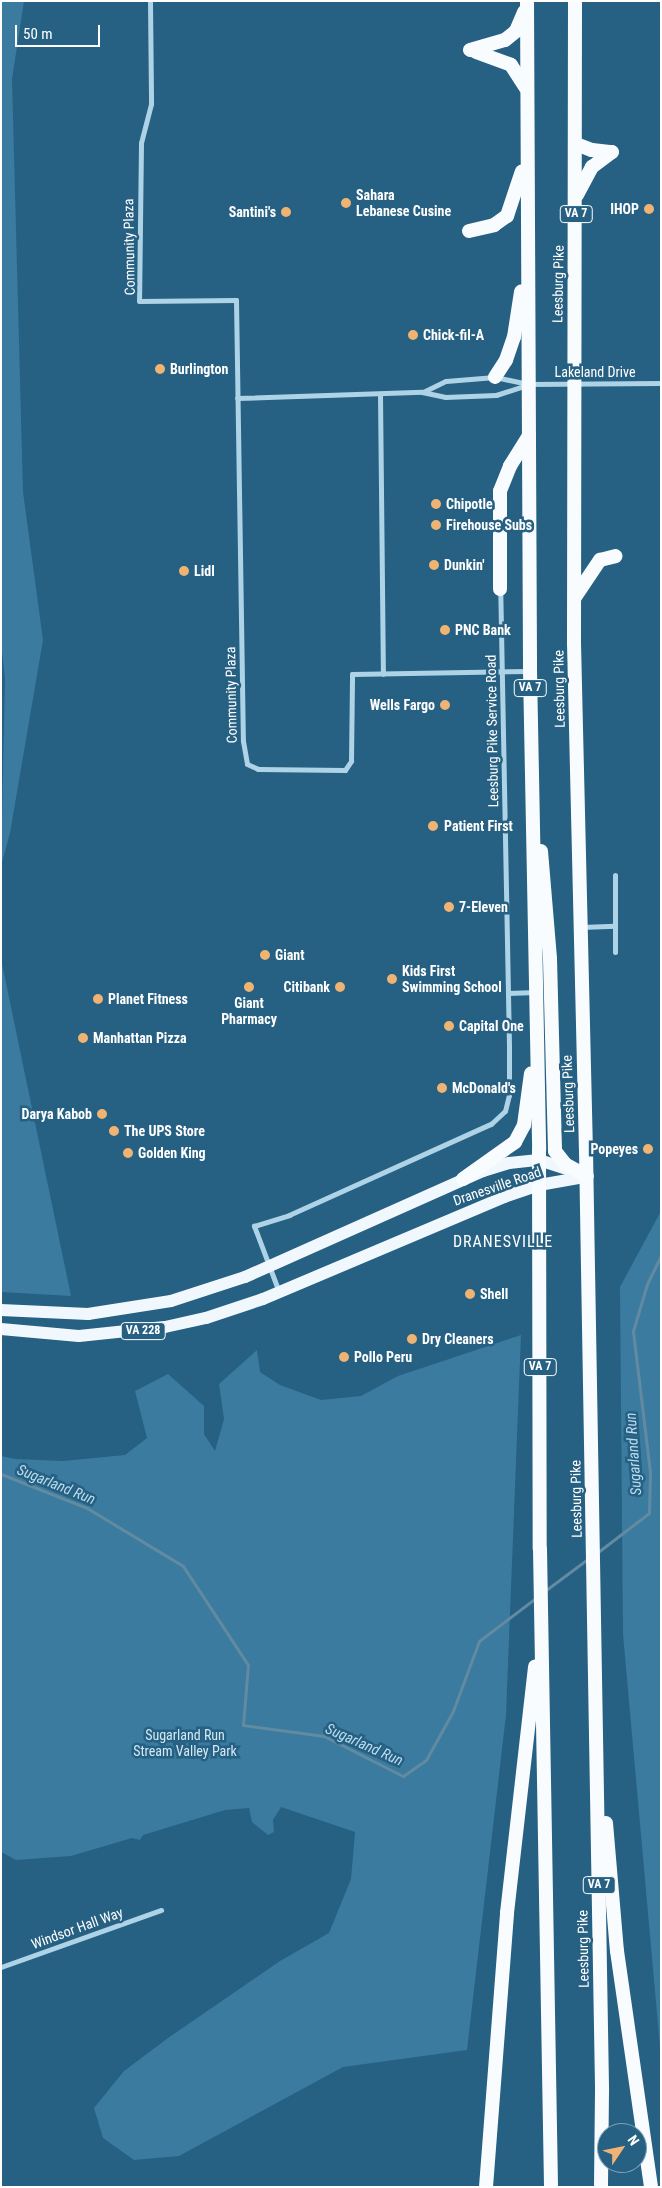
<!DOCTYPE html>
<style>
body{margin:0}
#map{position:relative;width:662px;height:2188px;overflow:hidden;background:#266082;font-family:"Roboto Condensed",sans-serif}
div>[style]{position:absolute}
.green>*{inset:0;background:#3b7b9f}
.stream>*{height:3px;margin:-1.5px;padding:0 1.5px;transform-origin:1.5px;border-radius:1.5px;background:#628aa1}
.minor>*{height:5px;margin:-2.5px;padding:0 2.5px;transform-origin:2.5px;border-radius:2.5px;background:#aed3e7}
.primary>*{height:12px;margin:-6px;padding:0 6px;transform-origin:6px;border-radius:6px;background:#f0f8fd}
.trunk>*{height:14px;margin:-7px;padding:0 7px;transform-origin:7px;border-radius:7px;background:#f8fcfe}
.dots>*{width:14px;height:14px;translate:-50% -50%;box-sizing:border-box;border:2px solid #266082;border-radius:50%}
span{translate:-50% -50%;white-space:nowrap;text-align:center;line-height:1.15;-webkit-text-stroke:5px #266082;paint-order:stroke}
.shield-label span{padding:1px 4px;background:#266082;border:1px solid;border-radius:4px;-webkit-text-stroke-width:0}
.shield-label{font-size:12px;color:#fff;font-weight:700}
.poi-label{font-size:14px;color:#fff;font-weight:700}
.left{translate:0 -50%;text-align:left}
.right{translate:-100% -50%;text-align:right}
.street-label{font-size:14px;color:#fff}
.park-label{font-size:14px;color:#d2e9f5}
.water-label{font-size:15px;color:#badcee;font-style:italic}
.quarter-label{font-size:16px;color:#fff;letter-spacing:1px}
.frame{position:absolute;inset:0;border:2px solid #fff;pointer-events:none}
.north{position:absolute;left:597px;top:2123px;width:50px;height:50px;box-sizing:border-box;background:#266082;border:1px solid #7da0b4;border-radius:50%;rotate:56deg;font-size:14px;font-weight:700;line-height:20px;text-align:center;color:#fff}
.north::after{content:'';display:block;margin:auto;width:18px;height:22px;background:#efb373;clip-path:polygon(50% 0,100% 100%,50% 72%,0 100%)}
.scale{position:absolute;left:15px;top:25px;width:85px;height:22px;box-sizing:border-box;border:2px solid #fff;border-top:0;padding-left:6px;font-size:15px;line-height:18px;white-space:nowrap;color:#fff;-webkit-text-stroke:4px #266082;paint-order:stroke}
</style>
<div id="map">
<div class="green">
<i style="clip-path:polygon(1px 1px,24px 1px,12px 79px,23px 492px,43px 640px,10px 833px,1px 866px,5px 679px,1px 642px)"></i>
<i style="clip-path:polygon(1px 959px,71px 1296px,1px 1292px)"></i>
<i style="clip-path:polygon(661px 1211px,661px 2058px,623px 1634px,620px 1287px)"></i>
<i style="clip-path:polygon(521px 1335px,506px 1715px,467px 2050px,343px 2067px,179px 2156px,134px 2160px,103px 2138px,94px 2108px,124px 2071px,168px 2038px,280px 1961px,329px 1933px,351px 1879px,355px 1832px,281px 1807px,273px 1820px,274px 1832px,268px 1835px,252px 1822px,249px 1808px,225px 1810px,143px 1835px,140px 1840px,132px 1838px,71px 1856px,16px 1860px,1px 1852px,1px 1456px,15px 1459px,63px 1461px,125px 1455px,147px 1438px,135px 1391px,168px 1374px,204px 1406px,204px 1434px,215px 1451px,224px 1419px,219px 1384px,257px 1350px,260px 1372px,280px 1385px,321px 1400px,361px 1396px,398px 1376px)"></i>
</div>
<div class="stream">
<i style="left:1px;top:1474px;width:92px;rotate:21.6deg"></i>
<i style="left:87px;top:1508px;width:112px;rotate:31.1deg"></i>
<i style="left:183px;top:1566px;width:118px;rotate:56.7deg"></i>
<i style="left:248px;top:1665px;width:60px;rotate:94.8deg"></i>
<i style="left:243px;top:1725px;width:82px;rotate:7.7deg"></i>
<i style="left:324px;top:1736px;width:89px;rotate:26.9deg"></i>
<i style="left:403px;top:1776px;width:28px;rotate:-35deg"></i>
<i style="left:426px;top:1760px;width:56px;rotate:-61.1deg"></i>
<i style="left:453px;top:1711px;width:75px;rotate:-69.6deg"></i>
<i style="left:479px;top:1641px;width:73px;rotate:-37.2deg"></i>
<i style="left:598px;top:1552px;width:64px;rotate:-37.4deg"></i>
<i style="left:649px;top:1513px;width:41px;rotate:-88.6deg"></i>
<i style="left:650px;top:1472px;width:142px;rotate:-96.9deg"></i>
<i style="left:633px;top:1331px;width:49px;rotate:-73.4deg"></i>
<i style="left:647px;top:1284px;width:32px;rotate:-64deg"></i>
<i style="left:546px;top:1590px;width:54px;rotate:-36.7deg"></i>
</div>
<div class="minor">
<i style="left:150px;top:1px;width:103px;rotate:89.4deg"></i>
<i style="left:151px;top:104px;width:40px;rotate:104.4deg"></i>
<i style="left:141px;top:143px;width:158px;rotate:90.7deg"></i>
<i style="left:139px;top:301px;width:97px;rotate:-0.6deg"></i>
<i style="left:236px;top:300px;width:441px;rotate:89.1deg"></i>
<i style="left:243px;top:741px;width:23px;rotate:80deg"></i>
<i style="left:247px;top:764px;width:12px;rotate:24deg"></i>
<i style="left:258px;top:769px;width:87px;rotate:0.7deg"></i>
<i style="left:345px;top:770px;width:11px;rotate:-56deg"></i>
<i style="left:351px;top:761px;width:87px;rotate:-89.3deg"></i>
<i style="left:352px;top:674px;width:177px;rotate:-1deg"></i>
<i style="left:423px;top:392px;width:25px;rotate:-26deg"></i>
<i style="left:446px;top:381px;width:49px;rotate:-4.7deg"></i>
<i style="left:495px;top:377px;width:35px;rotate:12deg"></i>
<i style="left:529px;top:384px;width:132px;rotate:-0.4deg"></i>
<i style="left:380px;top:394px;width:280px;rotate:89.4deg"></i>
<i style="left:237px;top:398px;width:185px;rotate:-1.9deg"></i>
<i style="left:422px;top:392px;width:24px;rotate:12deg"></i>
<i style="left:445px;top:397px;width:51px;rotate:-2.2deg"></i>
<i style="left:496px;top:395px;width:33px;rotate:-18deg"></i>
<i style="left:615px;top:875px;width:77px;rotate:90deg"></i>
<i style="left:581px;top:927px;width:34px;rotate:-2deg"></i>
<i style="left:508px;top:993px;width:28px;rotate:-2deg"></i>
<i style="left:279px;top:1292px;width:71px;rotate:-110.7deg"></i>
<i style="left:254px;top:1226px;width:37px;rotate:-17deg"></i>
<i style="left:289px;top:1215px;width:222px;rotate:-24.3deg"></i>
<i style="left:491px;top:1124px;width:19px;rotate:-43deg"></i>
<i style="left:505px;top:1111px;width:16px;rotate:-76deg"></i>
<i style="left:509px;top:1095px;width:49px;rotate:-90deg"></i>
<i style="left:509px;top:1046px;width:456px;rotate:-91.1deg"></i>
<i style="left:1px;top:1967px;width:170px;rotate:-19.6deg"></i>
</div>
<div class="primary">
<i style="left:1px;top:1310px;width:87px;rotate:2.6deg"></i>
<i style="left:88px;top:1314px;width:84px;rotate:-8.9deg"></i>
<i style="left:171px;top:1301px;width:78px;rotate:-18deg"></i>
<i style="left:245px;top:1277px;width:261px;rotate:-24deg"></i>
<i style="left:483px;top:1171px;width:27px;rotate:-17deg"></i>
<i style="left:509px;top:1163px;width:30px;rotate:-6deg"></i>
<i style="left:539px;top:1160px;width:35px;rotate:18deg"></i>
<i style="left:1px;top:1329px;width:78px;rotate:5.1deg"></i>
<i style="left:79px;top:1336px;width:86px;rotate:-6deg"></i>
<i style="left:165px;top:1327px;width:42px;rotate:-12.4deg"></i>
<i style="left:206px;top:1318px;width:60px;rotate:-18.4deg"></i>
<i style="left:263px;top:1299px;width:262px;rotate:-22.9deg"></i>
<i style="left:504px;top:1197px;width:37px;rotate:-19deg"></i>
<i style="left:539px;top:1185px;width:47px;rotate:-9.9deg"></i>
</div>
<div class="trunk">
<i style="left:527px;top:1px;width:670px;rotate:89.74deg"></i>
<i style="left:530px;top:671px;width:479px;rotate:88.9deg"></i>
<i style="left:539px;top:1150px;width:399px;rotate:89.9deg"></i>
<i style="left:540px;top:1549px;width:638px;rotate:89.01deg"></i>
<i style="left:575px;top:1px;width:642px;rotate:90.09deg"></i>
<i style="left:574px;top:643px;width:508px;rotate:88.65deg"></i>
<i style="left:586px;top:1151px;width:940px;rotate:89.02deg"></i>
<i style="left:602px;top:2091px;width:96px;rotate:90.6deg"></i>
<i style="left:470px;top:50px;width:36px;rotate:-16deg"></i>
<i style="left:505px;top:40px;width:14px;rotate:-39deg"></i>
<i style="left:516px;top:31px;width:21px;rotate:-67deg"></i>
<i style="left:476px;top:52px;width:37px;rotate:20deg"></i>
<i style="left:511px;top:65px;width:27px;rotate:57deg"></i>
<i style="left:576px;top:144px;width:17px;rotate:21deg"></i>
<i style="left:592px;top:150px;width:20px;rotate:6deg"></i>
<i style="left:577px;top:195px;width:32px;rotate:-62deg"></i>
<i style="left:592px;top:167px;width:25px;rotate:-37deg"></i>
<i style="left:469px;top:231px;width:26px;rotate:-13deg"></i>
<i style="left:494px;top:225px;width:16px;rotate:-35deg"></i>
<i style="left:507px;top:216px;width:47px;rotate:-71.6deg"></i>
<i style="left:495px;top:377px;width:20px;rotate:-57deg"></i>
<i style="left:506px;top:360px;width:24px;rotate:-71deg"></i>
<i style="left:514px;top:337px;width:46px;rotate:-81.2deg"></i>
<i style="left:500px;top:589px;width:98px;rotate:-90deg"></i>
<i style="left:500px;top:491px;width:27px;rotate:-68deg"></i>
<i style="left:510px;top:466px;width:36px;rotate:-58deg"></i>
<i style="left:575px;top:597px;width:45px;rotate:-56deg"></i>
<i style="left:600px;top:560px;width:16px;rotate:-14deg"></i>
<i style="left:541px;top:851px;width:108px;rotate:85.2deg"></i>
<i style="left:550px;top:959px;width:192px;rotate:88.5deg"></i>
<i style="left:555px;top:1151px;width:16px;rotate:52deg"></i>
<i style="left:565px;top:1164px;width:25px;rotate:29deg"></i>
<i style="left:463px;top:1179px;width:64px;rotate:-35.4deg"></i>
<i style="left:515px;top:1142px;width:19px;rotate:-62deg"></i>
<i style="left:524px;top:1125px;width:52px;rotate:-82.3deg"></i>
<i style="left:606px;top:1823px;width:128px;rotate:85.1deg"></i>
<i style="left:617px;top:1951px;width:238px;rotate:81.8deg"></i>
<i style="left:486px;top:2187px;width:275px;rotate:-85.6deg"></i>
<i style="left:507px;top:1913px;width:248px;rotate:-83.5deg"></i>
</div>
<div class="dots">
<i style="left:346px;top:203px;background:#efb373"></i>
<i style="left:649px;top:209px;background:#efb373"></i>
<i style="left:286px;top:212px;background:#efb373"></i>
<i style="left:413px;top:335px;background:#efb373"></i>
<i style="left:160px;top:369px;background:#efb373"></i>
<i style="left:436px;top:504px;background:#efb373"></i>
<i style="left:436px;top:525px;background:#efb373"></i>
<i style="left:434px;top:565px;background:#efb373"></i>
<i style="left:184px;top:571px;background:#efb373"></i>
<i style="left:445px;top:630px;background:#efb373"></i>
<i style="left:445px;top:705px;background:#efb373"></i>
<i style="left:433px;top:826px;background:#efb373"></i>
<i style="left:449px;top:907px;background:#efb373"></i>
<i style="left:265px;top:955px;background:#efb373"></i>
<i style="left:392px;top:979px;background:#efb373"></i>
<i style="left:249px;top:987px;background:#efb373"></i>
<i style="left:340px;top:987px;background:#efb373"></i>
<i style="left:98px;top:999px;background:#efb373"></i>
<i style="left:449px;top:1026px;background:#efb373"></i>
<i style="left:83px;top:1038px;background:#efb373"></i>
<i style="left:442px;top:1088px;background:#efb373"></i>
<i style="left:102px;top:1114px;background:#efb373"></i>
<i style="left:114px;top:1131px;background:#efb373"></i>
<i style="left:648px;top:1149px;background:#efb373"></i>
<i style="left:128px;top:1153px;background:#efb373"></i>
<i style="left:470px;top:1294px;background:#efb373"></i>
<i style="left:412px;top:1339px;background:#efb373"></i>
<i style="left:344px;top:1357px;background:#efb373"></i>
</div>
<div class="shield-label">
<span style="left:576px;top:214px">VA 7</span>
<span style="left:530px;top:688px">VA 7</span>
<span style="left:143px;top:1331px">VA 228</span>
<span style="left:540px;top:1367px">VA 7</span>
<span style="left:599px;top:1885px">VA 7</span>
</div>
<div class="poi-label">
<span class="left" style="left:356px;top:203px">Sahara<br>Lebanese Cusine</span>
<span class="right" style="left:639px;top:209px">IHOP</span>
<span class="right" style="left:276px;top:212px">Santini's</span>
<span class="left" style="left:423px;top:335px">Chick-fil-A</span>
<span class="left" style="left:170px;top:369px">Burlington</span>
<span class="left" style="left:446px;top:504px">Chipotle</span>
<span class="left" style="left:446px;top:525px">Firehouse Subs</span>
<span class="left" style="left:444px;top:565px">Dunkin'</span>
<span class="left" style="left:194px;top:571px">Lidl</span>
<span class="left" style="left:455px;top:630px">PNC Bank</span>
<span class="right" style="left:435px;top:705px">Wells Fargo</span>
<span class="left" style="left:444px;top:826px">Patient First</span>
<span class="left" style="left:459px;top:907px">7-Eleven</span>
<span class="left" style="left:275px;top:955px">Giant</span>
<span class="left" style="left:402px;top:979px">Kids First<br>Swimming School</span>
<span class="right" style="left:330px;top:987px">Citibank</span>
<span class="left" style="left:108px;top:999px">Planet Fitness</span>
<span style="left:249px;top:1011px">Giant<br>Pharmacy</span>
<span class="left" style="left:459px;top:1026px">Capital One</span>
<span class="left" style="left:93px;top:1038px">Manhattan Pizza</span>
<span class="left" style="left:452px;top:1088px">McDonald's</span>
<span class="right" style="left:92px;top:1114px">Darya Kabob</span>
<span class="left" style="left:124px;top:1131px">The UPS Store</span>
<span class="right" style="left:638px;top:1149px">Popeyes</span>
<span class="left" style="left:138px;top:1153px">Golden King</span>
<span class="left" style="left:480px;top:1294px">Shell</span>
<span class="left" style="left:422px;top:1339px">Dry Cleaners</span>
<span class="left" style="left:354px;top:1357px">Pollo Peru</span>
</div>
<div class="street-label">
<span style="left:129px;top:247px;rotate:-91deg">Community Plaza</span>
<span style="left:558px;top:284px;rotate:-89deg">Leesburg Pike</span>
<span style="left:595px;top:372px">Lakeland Drive</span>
<span style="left:559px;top:689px;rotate:-91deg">Leesburg Pike</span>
<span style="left:231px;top:695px;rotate:-91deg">Community Plaza</span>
<span style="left:492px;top:731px;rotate:-91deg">Leesburg Pike Service Road</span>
<span style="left:568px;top:1094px;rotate:-92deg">Leesburg Pike</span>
<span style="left:497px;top:1186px;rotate:-19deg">Dranesville Road</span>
<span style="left:576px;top:1499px;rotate:-91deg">Leesburg Pike</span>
<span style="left:77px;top:1928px;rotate:-20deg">Windsor Hall Way</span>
<span style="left:583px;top:1949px;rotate:-91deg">Leesburg Pike</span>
</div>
<div class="park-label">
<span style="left:185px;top:1743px">Sugarland Run<br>Stream Valley Park</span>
</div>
<div class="water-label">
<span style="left:634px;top:1454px;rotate:-94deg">Sugarland Run</span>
<span style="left:56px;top:1485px;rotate:22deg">Sugarland Run</span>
<span style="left:364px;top:1745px;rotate:24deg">Sugarland Run</span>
</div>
<div class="quarter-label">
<span style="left:503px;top:1242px">DRANESVILLE</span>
</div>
<div class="frame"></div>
<div class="north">N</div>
<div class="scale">50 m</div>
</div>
